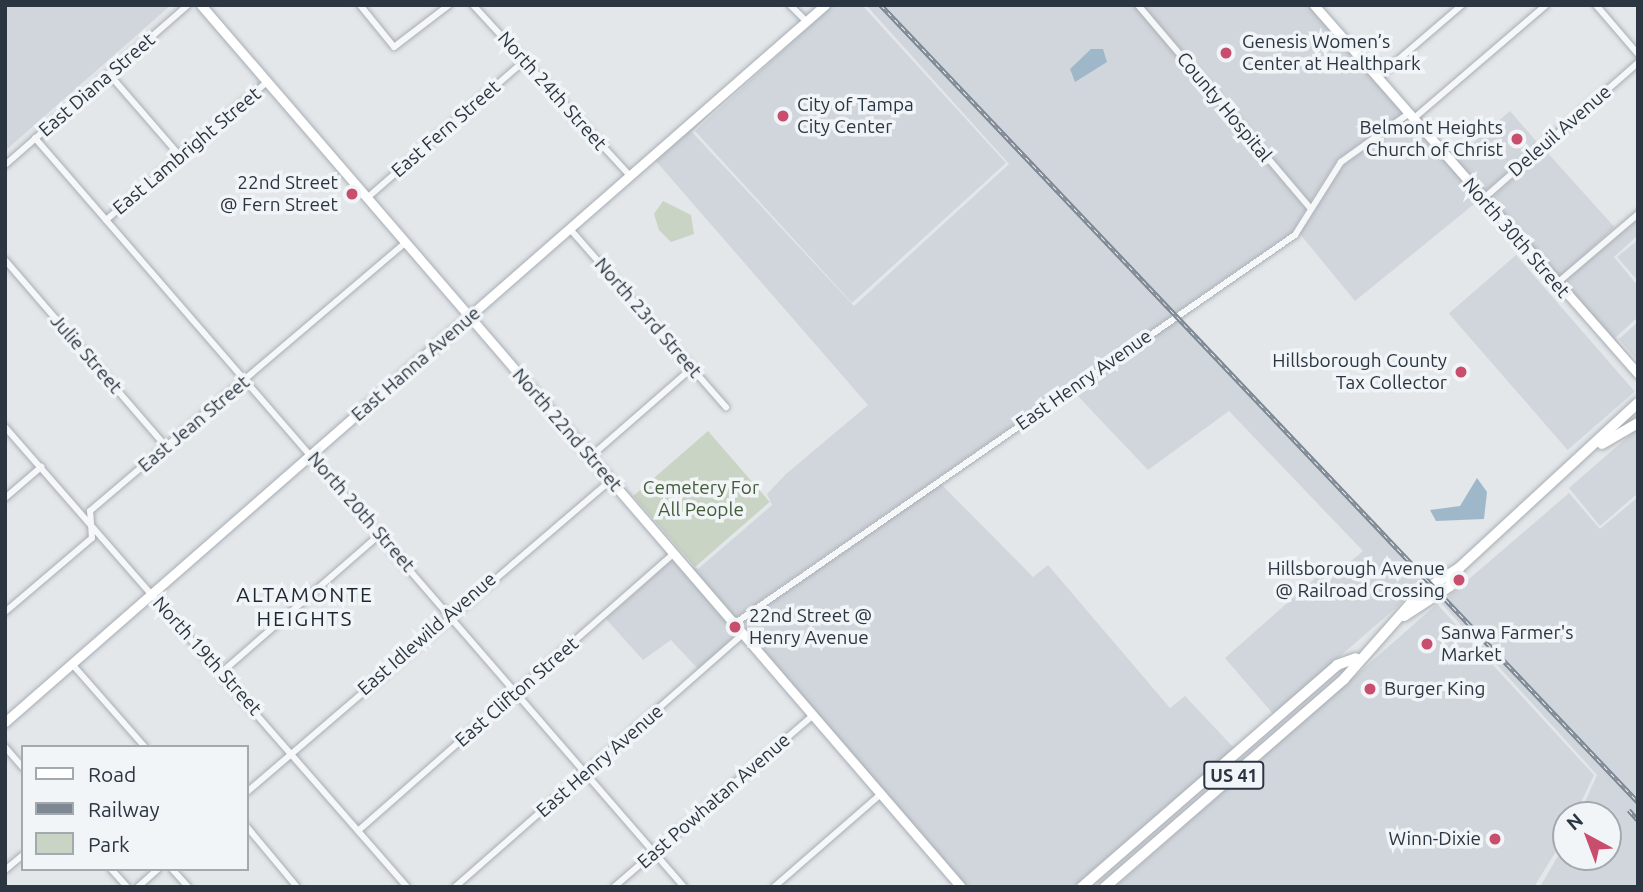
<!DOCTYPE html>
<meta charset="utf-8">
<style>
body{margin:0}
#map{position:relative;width:1643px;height:892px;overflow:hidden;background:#e3e7ea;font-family:Ubuntu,sans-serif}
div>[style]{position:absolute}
.built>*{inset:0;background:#d1d6dc;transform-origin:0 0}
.green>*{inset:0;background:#cad4c4;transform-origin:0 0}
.water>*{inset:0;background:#9fb8c9}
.roads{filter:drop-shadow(0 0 2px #a8aeb4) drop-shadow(0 0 2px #a8aeb4)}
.street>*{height:6px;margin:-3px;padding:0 3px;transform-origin:3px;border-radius:3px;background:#f5f7f9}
.secondary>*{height:9px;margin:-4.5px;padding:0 4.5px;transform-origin:4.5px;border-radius:4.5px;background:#fff}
.primary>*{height:10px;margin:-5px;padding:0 5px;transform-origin:5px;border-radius:5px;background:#fff}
.rail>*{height:4.5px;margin-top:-2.25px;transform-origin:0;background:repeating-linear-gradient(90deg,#f2f5f8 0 5px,#7d8893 0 10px);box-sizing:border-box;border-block:2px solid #7d8893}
.dots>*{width:19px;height:19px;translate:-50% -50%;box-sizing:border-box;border:4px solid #f2f5f8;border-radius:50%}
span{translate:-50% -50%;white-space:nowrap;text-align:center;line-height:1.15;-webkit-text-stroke:7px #f2f5f8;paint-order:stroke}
.shield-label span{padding:2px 5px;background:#f2f5f8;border:2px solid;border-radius:5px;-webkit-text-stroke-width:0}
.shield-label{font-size:18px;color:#2b3642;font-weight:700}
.poi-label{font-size:19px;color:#2b3642}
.left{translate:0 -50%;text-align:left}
.right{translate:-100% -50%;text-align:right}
.street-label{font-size:19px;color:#2b3642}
.park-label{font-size:19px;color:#445d39}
.neighbourhood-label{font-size:21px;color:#1d2733;letter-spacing:2px}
.frame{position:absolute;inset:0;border:7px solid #2b3642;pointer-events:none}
.legend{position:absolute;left:21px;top:745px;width:228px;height:126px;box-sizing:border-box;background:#f2f5f8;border:2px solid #a2a9af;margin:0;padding:9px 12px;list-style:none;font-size:21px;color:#2b3642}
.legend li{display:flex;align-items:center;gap:14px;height:35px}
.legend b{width:35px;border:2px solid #a2a9af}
.north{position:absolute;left:1552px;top:801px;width:70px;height:70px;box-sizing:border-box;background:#f2f5f8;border:2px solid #a2a9af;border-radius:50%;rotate:319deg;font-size:19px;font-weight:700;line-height:28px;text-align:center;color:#2b3642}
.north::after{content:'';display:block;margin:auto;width:24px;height:32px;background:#c94e6d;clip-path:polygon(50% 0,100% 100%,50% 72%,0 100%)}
</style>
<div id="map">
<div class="built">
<i style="clip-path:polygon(5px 5px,171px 5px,5px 151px)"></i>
<i style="clip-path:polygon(833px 5px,862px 5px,1006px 163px,852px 303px,695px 131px)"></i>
<i style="clip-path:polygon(866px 5px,1134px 5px,1306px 209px,1292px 232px,735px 618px,688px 564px,698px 569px,772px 505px,767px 494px,786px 474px,868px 405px,655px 160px,720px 103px,692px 132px,854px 306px,1009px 164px)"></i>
<i style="clip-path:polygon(1143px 5px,1309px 5px,1403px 113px,1338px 159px,1310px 202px)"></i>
<i style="left:1510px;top:111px;width:44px;height:75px;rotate:49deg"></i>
<i style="clip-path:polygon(1408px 119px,1479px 200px,1355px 301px,1300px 234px,1344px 165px)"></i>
<i style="left:1545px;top:150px;width:104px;height:75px;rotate:48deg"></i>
<i style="clip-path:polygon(1638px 219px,1638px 235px,1614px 257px,1638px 286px,1638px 317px,1615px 338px,1638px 368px,1563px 283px)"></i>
<i style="clip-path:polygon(1638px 240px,1638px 281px,1617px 257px)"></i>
<i style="left:1516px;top:255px;width:181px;height:89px;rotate:49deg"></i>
<i style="clip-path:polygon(1181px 318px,1427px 581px,1273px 714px,1225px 658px,1328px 567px,1339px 571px,1363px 551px,1229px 411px,1148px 470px,1074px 392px)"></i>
<i style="clip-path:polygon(1638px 322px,1638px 361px,1619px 339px)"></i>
<i style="clip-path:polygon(1638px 428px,1638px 493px,1600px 526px,1569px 488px)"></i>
<i style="clip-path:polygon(941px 484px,1033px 577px,1048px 565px,1170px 708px,1185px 696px,1234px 748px,1073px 887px,966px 887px,740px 624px)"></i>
<i style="clip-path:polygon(1569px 493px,1600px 529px,1638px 497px,1638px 887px,1540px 887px,1566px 842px,1566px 857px,1608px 857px,1608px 815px,1579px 815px,1597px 775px,1441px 603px)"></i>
<i style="clip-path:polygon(672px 560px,738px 634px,698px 669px,671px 640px,643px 660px,606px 619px)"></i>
<i style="clip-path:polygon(1437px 604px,1594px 775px,1575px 815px,1566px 815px,1566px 835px,1534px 887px,1115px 887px)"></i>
</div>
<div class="green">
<i style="clip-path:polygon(663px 201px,691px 215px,694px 234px,671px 242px,659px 230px,654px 214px)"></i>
<i style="left:708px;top:431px;width:94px;height:99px;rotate:49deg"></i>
</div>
<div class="water">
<i style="clip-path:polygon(1091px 49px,1103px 49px,1107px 62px,1075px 82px,1070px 69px)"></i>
<i style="clip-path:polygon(1477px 478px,1487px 492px,1484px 519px,1436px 521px,1430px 510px,1460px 506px)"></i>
</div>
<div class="roads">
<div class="street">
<i style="left:360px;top:5px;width:54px;rotate:51deg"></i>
<i style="left:394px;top:47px;width:69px;rotate:-37.4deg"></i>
<i style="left:473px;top:5px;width:232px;rotate:47.4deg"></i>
<i style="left:790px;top:5px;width:24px;rotate:45deg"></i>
<i style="left:1138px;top:5px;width:266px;rotate:49.7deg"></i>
<i style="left:1596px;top:5px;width:65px;rotate:49.4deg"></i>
<i style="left:109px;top:74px;width:108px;rotate:49.1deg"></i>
<i style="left:1377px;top:78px;width:112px;rotate:-40.7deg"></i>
<i style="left:1413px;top:119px;width:175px;rotate:-40.6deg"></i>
<i style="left:35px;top:138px;width:991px;rotate:49.09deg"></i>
<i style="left:5px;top:165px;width:243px;rotate:-41.2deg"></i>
<i style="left:367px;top:198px;width:210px;rotate:-41.1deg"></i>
<i style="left:1483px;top:199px;width:206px;rotate:-41.3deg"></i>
<i style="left:106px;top:220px;width:212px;rotate:-40.6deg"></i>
<i style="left:570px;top:229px;width:237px;rotate:48.8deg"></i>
<i style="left:5px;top:260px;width:248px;rotate:49.2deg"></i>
<i style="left:1556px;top:284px;width:108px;rotate:-40.5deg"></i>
<i style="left:5px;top:427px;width:611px;rotate:48.85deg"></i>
<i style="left:590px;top:457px;width:135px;rotate:-41.1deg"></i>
<i style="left:5px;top:498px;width:48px;rotate:-40.7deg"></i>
<i style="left:5px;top:612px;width:114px;rotate:-40.4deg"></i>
<i style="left:92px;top:538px;width:27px;rotate:-94deg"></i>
<i style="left:90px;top:511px;width:414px;rotate:-40.4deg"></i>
<i style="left:734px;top:624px;width:683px;rotate:-34.74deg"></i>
<i style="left:1295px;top:235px;width:86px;rotate:-57.8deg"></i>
<i style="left:1341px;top:162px;width:82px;rotate:-35.6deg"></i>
<i style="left:72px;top:664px;width:111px;rotate:48.7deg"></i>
<i style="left:222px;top:672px;width:210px;rotate:-41.1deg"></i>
<i style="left:5px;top:747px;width:28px;rotate:49deg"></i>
<i style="left:247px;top:792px;width:478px;rotate:-40.6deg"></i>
<i style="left:247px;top:827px;width:78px;rotate:50.2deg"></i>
<i style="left:359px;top:830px;width:419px;rotate:-41.3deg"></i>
<i style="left:111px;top:869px;width:24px;rotate:48deg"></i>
<i style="left:172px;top:869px;width:24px;rotate:48deg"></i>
<i style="left:5px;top:870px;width:23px;rotate:-40deg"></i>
<i style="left:138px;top:887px;width:27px;rotate:-42deg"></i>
<i style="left:455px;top:887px;width:383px;rotate:-41.3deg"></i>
<i style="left:614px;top:887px;width:263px;rotate:-40.8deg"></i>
<i style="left:774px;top:887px;width:142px;rotate:-41deg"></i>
</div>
<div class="secondary">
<i style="left:201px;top:5px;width:1164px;rotate:49.25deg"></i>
<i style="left:1314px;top:5px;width:491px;rotate:48.7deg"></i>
<i style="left:5px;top:722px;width:1089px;rotate:-41.17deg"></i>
</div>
<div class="primary">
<i style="left:1602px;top:444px;width:42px;rotate:-30.3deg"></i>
<i style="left:1404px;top:616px;width:55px;rotate:-33.1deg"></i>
<i style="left:1450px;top:586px;width:20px;rotate:-63deg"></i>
<i style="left:1082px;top:887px;width:338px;rotate:-41deg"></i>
<i style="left:1337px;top:665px;width:20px;rotate:-20deg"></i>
<i style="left:1105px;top:887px;width:317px;rotate:-41deg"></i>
<i style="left:1344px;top:679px;width:115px;rotate:-48.5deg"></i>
<i style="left:1420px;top:593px;width:46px;rotate:-32.7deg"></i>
<i style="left:1459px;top:568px;width:243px;rotate:-42.7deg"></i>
</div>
</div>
<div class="rail">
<i style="left:881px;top:5px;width:1099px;rotate:46.47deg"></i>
<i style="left:1629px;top:810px;width:13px;rotate:48deg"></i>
</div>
<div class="dots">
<i style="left:1226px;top:53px;background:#c94e6d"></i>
<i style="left:783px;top:116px;background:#c94e6d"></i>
<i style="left:1517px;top:139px;background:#c94e6d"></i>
<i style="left:352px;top:194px;background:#c94e6d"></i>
<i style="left:1461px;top:372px;background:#c94e6d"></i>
<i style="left:1459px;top:580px;background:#c94e6d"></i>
<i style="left:735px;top:627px;background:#c94e6d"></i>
<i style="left:1427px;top:644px;background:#c94e6d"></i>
<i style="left:1370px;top:689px;background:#c94e6d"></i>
<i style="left:1495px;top:839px;background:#c94e6d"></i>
</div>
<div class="shield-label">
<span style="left:1234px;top:775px">US 41</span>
</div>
<div class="poi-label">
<span class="left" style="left:1242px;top:53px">Genesis Women’s<br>Center at Healthpark</span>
<span class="left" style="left:797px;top:116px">City of Tampa<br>City Center</span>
<span class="right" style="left:1503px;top:139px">Belmont Heights<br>Church of Christ</span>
<span class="right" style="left:338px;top:194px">22nd Street<br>@ Fern Street</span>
<span class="right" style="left:1447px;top:372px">Hillsborough County<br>Tax Collector</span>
<span class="right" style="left:1445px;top:580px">Hillsborough Avenue<br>@ Railroad Crossing</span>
<span class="left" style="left:749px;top:627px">22nd Street @<br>Henry Avenue</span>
<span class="left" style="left:1441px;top:644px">Sanwa Farmer's<br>Market</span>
<span class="left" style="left:1384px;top:689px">Burger King</span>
<span class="right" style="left:1481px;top:839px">Winn-Dixie</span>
</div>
<div class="street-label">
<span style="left:97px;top:85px;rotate:-41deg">East Diana Street</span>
<span style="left:552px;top:91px;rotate:48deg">North 24th Street</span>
<span style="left:1224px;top:107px;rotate:50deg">County Hospital</span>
<span style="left:446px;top:129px;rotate:-41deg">East Fern Street</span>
<span style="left:1560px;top:131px;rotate:-41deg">Deleuil Avenue</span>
<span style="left:187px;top:151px;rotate:-40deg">East Lambright Street</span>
<span style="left:1516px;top:238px;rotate:49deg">North 30th Street</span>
<span style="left:648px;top:318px;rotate:49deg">North 23rd Street</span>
<span style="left:86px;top:354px;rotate:49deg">Julie Street</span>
<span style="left:416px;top:364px;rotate:-41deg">East Hanna Avenue</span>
<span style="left:1084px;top:380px;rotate:-35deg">East Henry Avenue</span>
<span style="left:194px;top:424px;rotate:-40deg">East Jean Street</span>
<span style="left:567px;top:430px;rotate:49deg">North 22nd Street</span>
<span style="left:361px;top:512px;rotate:49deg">North 20th Street</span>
<span style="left:427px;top:634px;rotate:-41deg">East Idlewild Avenue</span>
<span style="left:207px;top:656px;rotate:48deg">North 19th Street</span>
<span style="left:517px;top:692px;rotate:-41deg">East Clifton Street</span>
<span style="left:600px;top:761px;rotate:-41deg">East Henry Avenue</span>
<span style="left:714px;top:801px;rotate:-41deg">East Powhatan Avenue</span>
</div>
<div class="park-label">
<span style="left:701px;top:499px">Cemetery For<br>All People</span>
</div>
<div class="neighbourhood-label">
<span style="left:305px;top:606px">ALTAMONTE<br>HEIGHTS</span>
</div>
<div class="frame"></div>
<ul class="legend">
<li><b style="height:9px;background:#fff"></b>Road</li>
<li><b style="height:9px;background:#7d8893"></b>Railway</li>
<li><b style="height:19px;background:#cad4c4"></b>Park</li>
</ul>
<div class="north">N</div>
</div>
